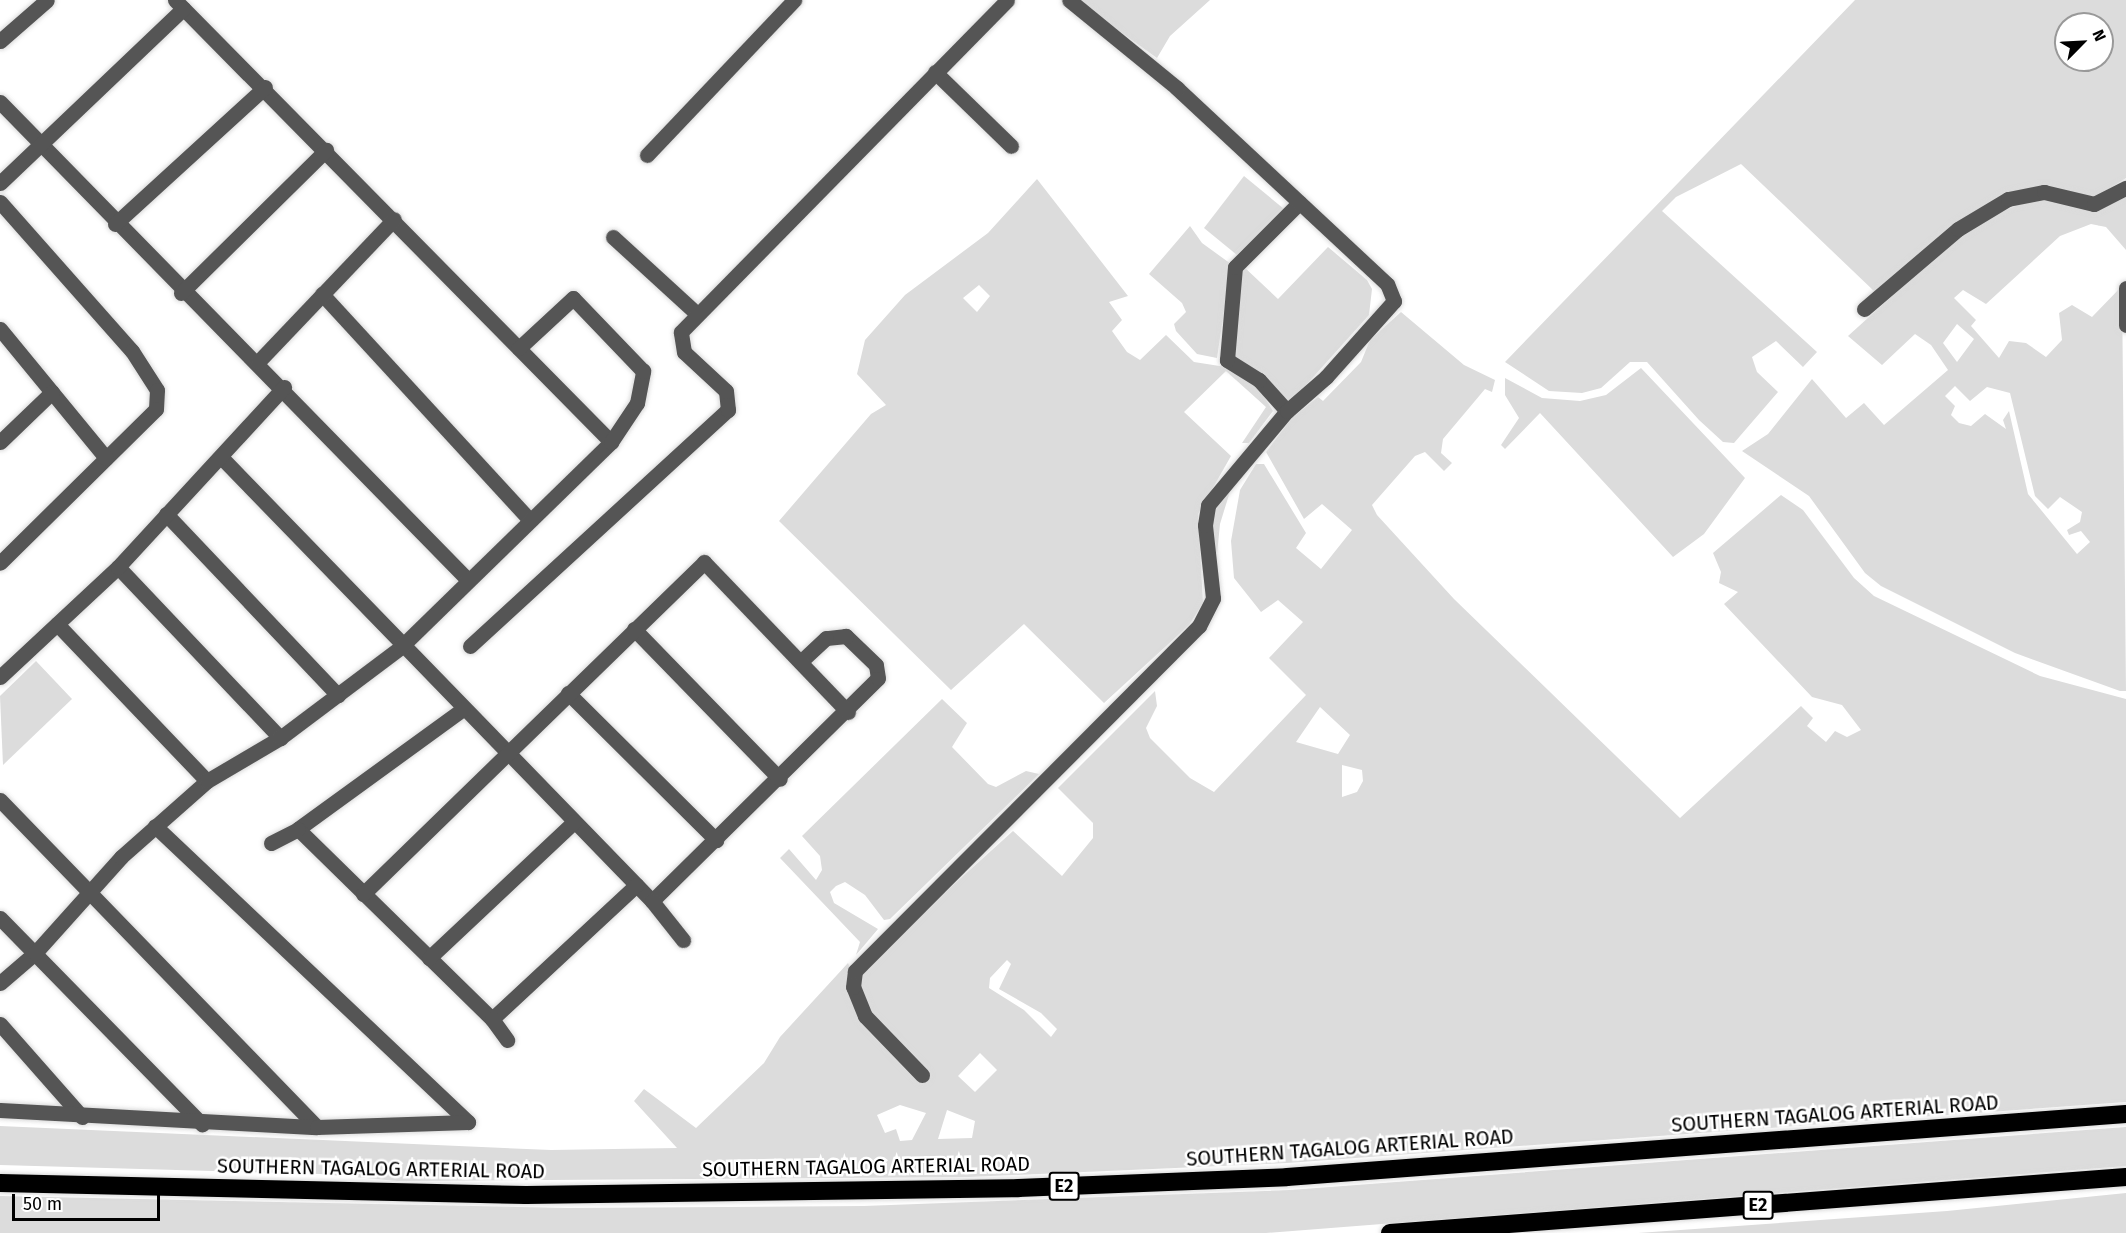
<!DOCTYPE html>
<style>
body{margin:0}
#map{position:relative;width:2126px;height:1233px;overflow:hidden;background:#fff;font-family:"Fira Sans",sans-serif}
div>[style]{position:absolute}
.green>*{inset:0;background:#dcdcdc}
.roads{filter:drop-shadow(0 0 2px #dbdbdb) drop-shadow(0 0 2px #dbdbdb)}
.minor>*{height:15px;margin:-7.5px;padding:0 7.5px;transform-origin:7.5px;border-radius:7.5px;background:#555}
.highway>*{height:18px;margin:-9px;padding:0 9px;transform-origin:9px;border-radius:9px;background:#000}
span{translate:-50% -50%;white-space:nowrap;text-align:center;line-height:1.15;-webkit-text-stroke:5px #fff;paint-order:stroke}
.shield-label span{padding:2px 4px;background:#fff;border:2px solid;border-radius:4px;-webkit-text-stroke-width:0}
.shield-label{font-size:18px;color:#000;font-weight:700}
.street-label{font-size:20px;color:#000}
.north{position:absolute;left:2054px;top:12px;width:60px;height:60px;box-sizing:border-box;background:#fff;border:2px solid #999;border-radius:50%;rotate:66deg;font-size:16px;font-weight:700;line-height:24px;text-align:center;color:#000}
.north::after{content:'';display:block;margin:auto;width:21px;height:27px;background:#000;clip-path:polygon(50% 0,100% 100%,50% 72%,0 100%)}
.scale{position:absolute;left:12px;top:1194px;width:148px;height:27px;box-sizing:border-box;border:3px solid #000;border-top:0;padding-left:8px;font-size:18px;line-height:21px;white-space:nowrap;color:#000;-webkit-text-stroke:4px #fff;paint-order:stroke}
</style>
<div id="map">
<div class="green">
<i style="clip-path:polygon(1076px 0,1210px 0,1170px 36px,1157px 58px)"></i>
<i style="clip-path:polygon(evenodd,1855px 0,2126px 0,2126px 178px,2094px 198px,2046px 185px,2011px 193px,1875px 292px,1741px 164px,1676px 197px,1662px 211px,1817px 352px,1803px 367px,1776px 341px,1752px 357px,1757px 372px,1778px 392px,1734px 443px,1723px 442px,1699px 420px,1647px 362px,1630px 362px,1601px 388px,1582px 393px,1549px 391px,1505px 362px,1855px 0,2066px 24px,2102px 24px,2102px 60px,2066px 60px,2066px 24px)"></i>
<i style="clip-path:polygon(1244px 176px,1284px 209px,1237px 255px,1204px 228px)"></i>
<i style="clip-path:polygon(evenodd,1037px 179px,1128px 296px,1109px 302px,1122px 320px,1112px 331px,1127px 352px,1140px 360px,1166px 335px,1194px 362px,1226px 367px,1258px 387px,1273px 411px,1249px 443px,1242px 443px,1266px 407px,1226px 371px,1184px 412px,1231px 456px,1198px 514px,1203px 603px,1189px 625px,1104px 703px,1024px 624px,951px 690px,779px 521px,871px 414px,886px 405px,857px 374px,865px 340px,905px 295px,988px 233px,1037px 179px,979px 285px,990px 296px,977px 312px,963px 298px,979px 285px)"></i>
<i style="clip-path:polygon(evenodd,2126px 195px,2126px 250px,2106px 227px,2091px 224px,2060px 236px,1986px 304px,1963px 290px,1954px 298px,1976px 320px,1971px 326px,1999px 358px,2009px 341px,2026px 343px,2046px 357px,2062px 340px,2059px 313px,2072px 305px,2092px 317px,2122px 286px,2126px 691px,2120px 691px,2015px 653px,1881px 586px,1865px 573px,1809px 496px,1742px 451px,1768px 434px,1812px 379px,1846px 418px,1864px 403px,1884px 425px,1948px 370px,1931px 345px,1915px 334px,1882px 365px,1848px 336px,1972px 224px,2023px 203px,2048px 200px,2097px 209px,2126px 195px,1957px 324px,1974px 339px,1957px 362px,1943px 343px,1957px 324px,2126px 195px,1955px 386px,1970px 401px,1987px 387px,2010px 393px,2035px 496px,2048px 509px,2060px 497px,2082px 512px,2080px 522px,2067px 530px,2069px 535px,2081px 531px,2090px 542px,2077px 554px,2028px 494px,2009px 411px,2003px 420px,2006px 429px,1985px 414px,1971px 426px,1959px 423px,1951px 415px,1955px 406px,1945px 396px,1955px 386px)"></i>
<i style="clip-path:polygon(1190px 226px,1202px 243px,1231px 264px,1217px 358px,1197px 354px,1176px 331px,1174px 324px,1186px 312px,1182px 303px,1149px 274px)"></i>
<i style="clip-path:polygon(1328px 247px,1367px 280px,1372px 289px,1369px 315px,1289px 404px,1234px 357px,1240px 272px,1244px 267px,1278px 299px)"></i>
<i style="clip-path:polygon(evenodd,1401px 312px,1464px 365px,1495px 380px,1492px 392px,1485px 389px,1443px 439px,1441px 453px,1452px 463px,1444px 471px,1425px 452px,1415px 456px,1372px 505px,1377px 515px,1454px 599px,1680px 818px,1801px 706px,1813px 718px,1807px 726px,1826px 742px,1835px 731px,1847px 737px,1861px 730px,1842px 705px,1812px 697px,1724px 604px,1738px 592px,1719px 583px,1721px 572px,1713px 553px,1781px 495px,1803px 510px,1854px 578px,1874px 596px,2040px 676px,2126px 699px,2126px 1102px,1287px 1163px,968px 1177px,398px 1181px,320px 1174px,0 1165px,0 1126px,551px 1150px,677px 1148px,634px 1101px,644px 1089px,696px 1128px,764px 1063px,780px 1037px,848px 963px,868px 1014px,857px 980px,887px 945px,1013px 831px,1062px 876px,1093px 838px,1093px 823px,1058px 788px,1155px 691px,1157px 706px,1146px 728px,1150px 738px,1190px 778px,1214px 792px,1306px 695px,1269px 658px,1303px 622px,1278px 600px,1261px 612px,1234px 578px,1231px 541px,1240px 490px,1256px 464px,1264px 464px,1306px 533px,1296px 548px,1321px 569px,1352px 530px,1322px 504px,1304px 519px,1266px 452px,1292px 418px,1318px 397px,1323px 401px,1361px 362px,1370px 340px,1401px 312px,1320px 707px,1350px 735px,1338px 754px,1296px 742px,1320px 707px,1401px 312px,1342px 765px,1362px 770px,1363px 781px,1357px 792px,1342px 797px,1342px 765px,1401px 312px,1007px 960px,1011px 964px,999px 989px,1041px 1013px,1057px 1029px,1051px 1037px,1024px 1010px,989px 988px,990px 978px,1007px 960px,1401px 312px,980px 1053px,997px 1070px,975px 1092px,958px 1076px,980px 1053px,1401px 312px,900px 1105px,926px 1113px,912px 1140px,900px 1141px,896px 1129px,885px 1133px,877px 1115px,900px 1105px,1401px 312px,947px 1110px,975px 1121px,972px 1138px,938px 1139px,947px 1110px)"></i>
<i style="clip-path:polygon(1641px 368px,1745px 478px,1704px 534px,1673px 557px,1540px 413px,1505px 449px,1501px 445px,1519px 418px,1505px 395px,1505px 378px,1542px 398px,1580px 401px,1606px 395px)"></i>
<i style="clip-path:polygon(1231px 488px,1220px 524px,1217px 554px,1211px 538px,1215px 503px)"></i>
<i style="clip-path:polygon(36px 661px,72px 699px,3px 765px,0 696px)"></i>
<i style="clip-path:polygon(942px 699px,967px 723px,952px 747px,988px 784px,996px 787px,1026px 771px,1039px 774px,890px 919px,884px 920px,865px 895px,845px 882px,836px 886px,830px 892px,834px 903px,878px 929px,856px 955px,860px 942px,780px 858px,789px 849px,816px 880px,822px 870px,820px 856px,802px 836px)"></i>
<i style="clip-path:polygon(2126px 1127px,2126px 1166px,1266px 1233px,0 1233px,0 1196px,567px 1208px,864px 1206px,1290px 1190px)"></i>
<i style="clip-path:polygon(2126px 1193px,2126px 1233px,1638px 1233px,1947px 1211px)"></i>
</div>
<div class="roads">
<div class="minor">
<i style="left:175px;top:0;width:621px;rotate:45.39deg"></i>
<i style="left:0;top:41px;width:62px;rotate:-41.1deg"></i>
<i style="left:935px;top:72px;width:106px;rotate:44.2deg"></i>
<i style="left:0;top:102px;width:669px;rotate:45.61deg"></i>
<i style="left:647px;top:155px;width:214px;rotate:-46.5deg"></i>
<i style="left:0;top:183px;width:253px;rotate:-43.6deg"></i>
<i style="left:0;top:202px;width:199px;rotate:48.5deg"></i>
<i style="left:132px;top:351px;width:46px;rotate:57.3deg"></i>
<i style="left:157px;top:390px;width:19px;rotate:93deg"></i>
<i style="left:156px;top:409px;width:219px;rotate:135.4deg"></i>
<i style="left:115px;top:224px;width:203px;rotate:-42.4deg"></i>
<i style="left:613px;top:237px;width:114px;rotate:42.5deg"></i>
<i style="left:2126px;top:288px;width:37px;rotate:90deg"></i>
<i style="left:181px;top:293px;width:204px;rotate:-44.6deg"></i>
<i style="left:322px;top:294px;width:307px;rotate:47.4deg"></i>
<i style="left:1864px;top:309px;width:123px;rotate:-40.4deg"></i>
<i style="left:1958px;top:229px;width:58px;rotate:-31deg"></i>
<i style="left:2008px;top:199px;width:37px;rotate:-11deg"></i>
<i style="left:2044px;top:192px;width:51px;rotate:13.5deg"></i>
<i style="left:2094px;top:204px;width:36px;rotate:-27deg"></i>
<i style="left:0;top:329px;width:167px;rotate:50.6deg"></i>
<i style="left:258px;top:362px;width:197px;rotate:-46.4deg"></i>
<i style="left:1287px;top:411px;width:42px;rotate:-132.1deg"></i>
<i style="left:1259px;top:380px;width:38px;rotate:-148deg"></i>
<i style="left:1227px;top:360px;width:93px;rotate:-85.1deg"></i>
<i style="left:1235px;top:267px;width:91px;rotate:-45deg"></i>
<i style="left:0;top:442px;width:72px;rotate:-43.9deg"></i>
<i style="left:221px;top:457px;width:619px;rotate:45.85deg"></i>
<i style="left:652px;top:901px;width:317px;rotate:-44.6deg"></i>
<i style="left:878px;top:678px;width:13px;rotate:-99deg"></i>
<i style="left:876px;top:665px;width:42px;rotate:-136deg"></i>
<i style="left:846px;top:636px;width:20px;rotate:174deg"></i>
<i style="left:826px;top:638px;width:35px;rotate:137deg"></i>
<i style="left:166px;top:514px;width:250px;rotate:46.5deg"></i>
<i style="left:118px;top:567px;width:236px;rotate:46.5deg"></i>
<i style="left:57px;top:624px;width:217px;rotate:46.3deg"></i>
<i style="left:634px;top:629px;width:209px;rotate:45.8deg"></i>
<i style="left:470px;top:646px;width:350px;rotate:-42.5deg"></i>
<i style="left:728px;top:410px;width:19px;rotate:-96deg"></i>
<i style="left:726px;top:391px;width:57px;rotate:-137.1deg"></i>
<i style="left:684px;top:352px;width:20px;rotate:-99deg"></i>
<i style="left:681px;top:332px;width:465px;rotate:-45.5deg"></i>
<i style="left:0;top:677px;width:161px;rotate:-43deg"></i>
<i style="left:118px;top:567px;width:245px;rotate:-47.3deg"></i>
<i style="left:568px;top:693px;width:209px;rotate:44.8deg"></i>
<i style="left:463px;top:709px;width:204px;rotate:144deg"></i>
<i style="left:298px;top:829px;width:272px;rotate:44.4deg"></i>
<i style="left:492px;top:1019px;width:197px;rotate:-42.9deg"></i>
<i style="left:0;top:800px;width:455px;rotate:45.9deg"></i>
<i style="left:155px;top:826px;width:431px;rotate:43.4deg"></i>
<i style="left:271px;top:843px;width:30px;rotate:-27deg"></i>
<i style="left:363px;top:894px;width:476px;rotate:-44.2deg"></i>
<i style="left:704px;top:562px;width:208px;rotate:46.2deg"></i>
<i style="left:652px;top:901px;width:50px;rotate:51.5deg"></i>
<i style="left:0;top:918px;width:289px;rotate:45.6deg"></i>
<i style="left:429px;top:958px;width:199px;rotate:-43.2deg"></i>
<i style="left:0;top:983px;width:46px;rotate:-40.6deg"></i>
<i style="left:35px;top:953px;width:129px;rotate:-48.1deg"></i>
<i style="left:121px;top:857px;width:115px;rotate:-41.5deg"></i>
<i style="left:207px;top:781px;width:85px;rotate:-30.5deg"></i>
<i style="left:280px;top:738px;width:151px;rotate:-36.9deg"></i>
<i style="left:401px;top:647px;width:293px;rotate:-44.3deg"></i>
<i style="left:611px;top:442px;width:47px;rotate:-56.3deg"></i>
<i style="left:637px;top:403px;width:33px;rotate:-79deg"></i>
<i style="left:643px;top:371px;width:101px;rotate:-133.8deg"></i>
<i style="left:573px;top:298px;width:74px;rotate:137.2deg"></i>
<i style="left:492px;top:1019px;width:26px;rotate:54deg"></i>
<i style="left:0;top:1024px;width:124px;rotate:48.6deg"></i>
<i style="left:922px;top:1075px;width:82px;rotate:-134deg"></i>
<i style="left:865px;top:1016px;width:31px;rotate:-112deg"></i>
<i style="left:853px;top:987px;width:16px;rotate:-83deg"></i>
<i style="left:855px;top:971px;width:487px;rotate:-45.1deg"></i>
<i style="left:1199px;top:626px;width:31px;rotate:-63deg"></i>
<i style="left:1213px;top:598px;width:73px;rotate:-96.3deg"></i>
<i style="left:1205px;top:525px;width:20px;rotate:-81deg"></i>
<i style="left:1208px;top:505px;width:123px;rotate:-50deg"></i>
<i style="left:1287px;top:411px;width:52px;rotate:-41.1deg"></i>
<i style="left:1326px;top:377px;width:102px;rotate:-48.2deg"></i>
<i style="left:1394px;top:301px;width:18px;rotate:-112deg"></i>
<i style="left:1387px;top:284px;width:287px;rotate:-137deg"></i>
<i style="left:1177px;top:88px;width:139px;rotate:-140.8deg"></i>
<i style="left:0;top:1110px;width:317px;rotate:3.1deg"></i>
<i style="left:317px;top:1127px;width:151px;rotate:-1.9deg"></i>
</div>
<div class="highway">
<i style="left:0;top:1183px;width:526px;rotate:1.31deg"></i>
<i style="left:526px;top:1195px;width:492px;rotate:-0.8deg"></i>
<i style="left:1018px;top:1188px;width:269px;rotate:-2.3deg"></i>
<i style="left:1287px;top:1177px;width:841px;rotate:-4.29deg"></i>
<i style="left:1390px;top:1233px;width:738px;rotate:-4.35deg"></i>
</div>
</div>
<div class="shield-label">
<span style="left:1064px;top:1186px">E2</span>
<span style="left:1758px;top:1205px">E2</span>
</div>
<div class="street-label">
<span style="left:1835px;top:1114px;rotate:-4deg">SOUTHERN TAGALOG ARTERIAL ROAD</span>
<span style="left:1350px;top:1148px;rotate:-4deg">SOUTHERN TAGALOG ARTERIAL ROAD</span>
<span style="left:866px;top:1167px;rotate:-1deg">SOUTHERN TAGALOG ARTERIAL ROAD</span>
<span style="left:381px;top:1169px;rotate:1deg">SOUTHERN TAGALOG ARTERIAL ROAD</span>
</div>
<div class="north">N</div>
<div class="scale">50 m</div>
</div>
